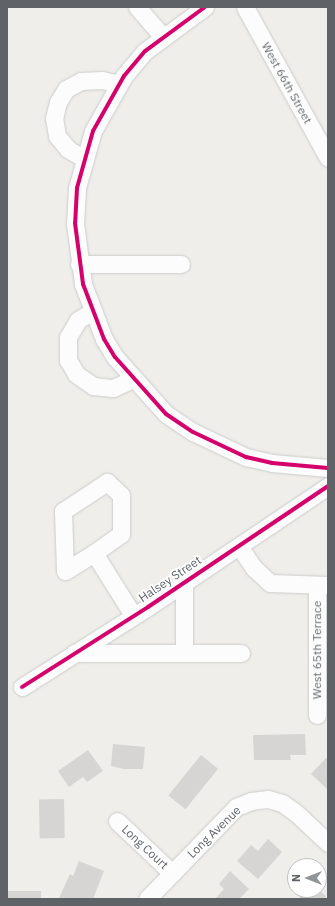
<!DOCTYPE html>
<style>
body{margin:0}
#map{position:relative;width:335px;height:906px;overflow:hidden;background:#efeeea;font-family:"IBM Plex Sans",sans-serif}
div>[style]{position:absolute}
.building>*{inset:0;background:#d6d5d3;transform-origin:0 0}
.roads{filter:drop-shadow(0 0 1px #cbcccc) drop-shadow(0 0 1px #cbcccc)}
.street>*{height:17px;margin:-8.5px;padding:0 8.5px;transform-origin:8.5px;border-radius:8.5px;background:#fdfcfc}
.cycleway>*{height:4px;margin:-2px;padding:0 2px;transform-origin:2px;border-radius:2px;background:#d6006c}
span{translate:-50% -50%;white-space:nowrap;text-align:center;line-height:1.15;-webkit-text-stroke:3.5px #fff;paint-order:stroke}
.street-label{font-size:12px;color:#5f6368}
.frame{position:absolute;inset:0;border:8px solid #5f6368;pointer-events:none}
.north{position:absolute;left:287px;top:858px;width:40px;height:40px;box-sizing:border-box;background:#fff;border:1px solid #bfc1c3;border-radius:50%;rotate:270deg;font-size:11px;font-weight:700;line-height:16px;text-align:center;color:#5f6368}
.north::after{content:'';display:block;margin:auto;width:14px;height:18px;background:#919496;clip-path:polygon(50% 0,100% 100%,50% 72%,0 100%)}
</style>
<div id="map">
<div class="building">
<i style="clip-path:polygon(305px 734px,306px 755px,290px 755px,291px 760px,254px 760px,253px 735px)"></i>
<i style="clip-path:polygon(113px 744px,145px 747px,143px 769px,124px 769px,111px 766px)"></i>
<i style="clip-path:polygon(88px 750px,103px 771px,87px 782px,83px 777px,69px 787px,58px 771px)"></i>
<i style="left:201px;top:755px;width:22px;height:52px;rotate:39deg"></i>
<i style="clip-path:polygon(326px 758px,328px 759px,328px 790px,311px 774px)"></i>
<i style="left:64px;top:799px;width:39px;height:25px;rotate:89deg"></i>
<i style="clip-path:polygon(268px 839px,282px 852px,258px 879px,237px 861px,251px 845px,258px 851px)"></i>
<i style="clip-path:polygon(79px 861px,104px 871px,93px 899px,59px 898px,70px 874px,73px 876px)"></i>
<i style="clip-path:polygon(230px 871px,249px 889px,239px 899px,215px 899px,224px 889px,219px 884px)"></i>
<i style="clip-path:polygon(306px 890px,319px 890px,326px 896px,324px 899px,298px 899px)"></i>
<i style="left:8px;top:891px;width:33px;height:8px"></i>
</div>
<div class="roads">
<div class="street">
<i style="left:137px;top:7px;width:38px;rotate:49deg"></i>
<i style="left:205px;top:7px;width:74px;rotate:143.7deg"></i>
<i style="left:145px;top:51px;width:33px;rotate:130deg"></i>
<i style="left:124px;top:76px;width:63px;rotate:119.4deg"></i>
<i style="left:93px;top:131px;width:59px;rotate:105.7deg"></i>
<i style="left:77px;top:188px;width:35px;rotate:93deg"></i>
<i style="left:75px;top:223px;width:62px;rotate:82.5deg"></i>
<i style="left:83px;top:284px;width:59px;rotate:69.1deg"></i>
<i style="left:104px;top:339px;width:21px;rotate:59deg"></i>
<i style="left:115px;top:357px;width:76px;rotate:48.2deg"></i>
<i style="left:166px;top:414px;width:32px;rotate:34deg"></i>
<i style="left:193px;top:432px;width:59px;rotate:25.3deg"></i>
<i style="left:246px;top:457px;width:27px;rotate:13deg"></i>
<i style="left:272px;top:463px;width:56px;rotate:5.1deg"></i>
<i style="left:245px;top:7px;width:172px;rotate:61.2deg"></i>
<i style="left:85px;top:159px;width:20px;rotate:-150deg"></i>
<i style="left:68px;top:149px;width:17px;rotate:-130deg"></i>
<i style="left:57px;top:136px;width:18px;rotate:-99deg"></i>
<i style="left:54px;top:118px;width:16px;rotate:-76deg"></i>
<i style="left:58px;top:102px;width:15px;rotate:-58deg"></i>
<i style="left:66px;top:89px;width:17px;rotate:-28deg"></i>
<i style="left:81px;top:81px;width:21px;rotate:-3deg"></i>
<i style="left:102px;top:80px;width:17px;rotate:13deg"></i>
<i style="left:79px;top:264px;width:102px"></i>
<i style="left:93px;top:311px;width:17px;rotate:149deg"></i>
<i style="left:78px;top:320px;width:20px;rotate:120deg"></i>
<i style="left:68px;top:337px;width:23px;rotate:90deg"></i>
<i style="left:68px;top:360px;width:16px;rotate:60deg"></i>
<i style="left:76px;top:374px;width:21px;rotate:35deg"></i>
<i style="left:93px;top:386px;width:20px;rotate:6deg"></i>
<i style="left:113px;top:388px;width:22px;rotate:-24deg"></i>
<i style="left:239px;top:546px;width:27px;rotate:56deg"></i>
<i style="left:254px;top:568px;width:22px;rotate:43deg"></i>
<i style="left:270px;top:583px;width:58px;rotate:2deg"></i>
<i style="left:94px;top:553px;width:34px;rotate:148deg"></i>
<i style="left:65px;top:571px;width:60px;rotate:-91.9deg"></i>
<i style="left:63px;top:511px;width:53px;rotate:-33.4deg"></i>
<i style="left:107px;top:482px;width:19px;rotate:43deg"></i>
<i style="left:121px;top:495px;width:39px;rotate:90deg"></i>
<i style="left:121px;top:534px;width:33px;rotate:145deg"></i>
<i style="left:94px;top:553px;width:73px;rotate:57.8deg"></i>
<i style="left:184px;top:583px;width:70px;rotate:90deg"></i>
<i style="left:74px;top:653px;width:167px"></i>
<i style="left:22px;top:687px;width:149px;rotate:-32.4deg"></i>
<i style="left:148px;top:607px;width:217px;rotate:-33.9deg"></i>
<i style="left:317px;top:715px;width:130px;rotate:-90deg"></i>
<i style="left:117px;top:821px;width:76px;rotate:43.4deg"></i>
<i style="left:147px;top:899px;width:128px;rotate:-45.9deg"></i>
<i style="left:236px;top:807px;width:16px;rotate:-22deg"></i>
<i style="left:251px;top:801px;width:17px;rotate:-7deg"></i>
<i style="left:268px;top:799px;width:15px;rotate:16deg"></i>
<i style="left:282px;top:803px;width:16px;rotate:35deg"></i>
<i style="left:295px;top:812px;width:45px;rotate:43.2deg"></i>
</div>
</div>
<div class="cycleway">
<i style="left:205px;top:7px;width:74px;rotate:143.7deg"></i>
<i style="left:145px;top:51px;width:33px;rotate:130deg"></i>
<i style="left:124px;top:76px;width:63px;rotate:119.4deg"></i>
<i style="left:93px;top:131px;width:59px;rotate:105.7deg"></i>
<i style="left:77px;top:188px;width:35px;rotate:93deg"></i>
<i style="left:75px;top:223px;width:62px;rotate:82.5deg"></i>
<i style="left:83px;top:284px;width:59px;rotate:69.1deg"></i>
<i style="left:104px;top:339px;width:21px;rotate:59deg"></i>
<i style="left:115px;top:357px;width:76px;rotate:48.2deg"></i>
<i style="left:166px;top:414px;width:32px;rotate:34deg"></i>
<i style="left:193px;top:432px;width:59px;rotate:25.3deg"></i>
<i style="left:246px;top:457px;width:27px;rotate:13deg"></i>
<i style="left:272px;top:463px;width:56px;rotate:5.1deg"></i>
<i style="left:22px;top:687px;width:149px;rotate:-32.4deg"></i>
<i style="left:148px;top:607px;width:217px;rotate:-33.9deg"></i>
</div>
<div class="street-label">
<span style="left:287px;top:83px;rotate:61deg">West 66th Street</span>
<span style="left:170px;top:579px;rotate:-34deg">Halsey Street</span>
<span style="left:317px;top:650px;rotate:-90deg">West 65th Terrace</span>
<span style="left:214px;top:832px;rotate:-44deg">Long Avenue</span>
<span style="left:145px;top:847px;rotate:43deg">Long Court</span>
</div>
<div class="frame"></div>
<div class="north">N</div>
</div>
